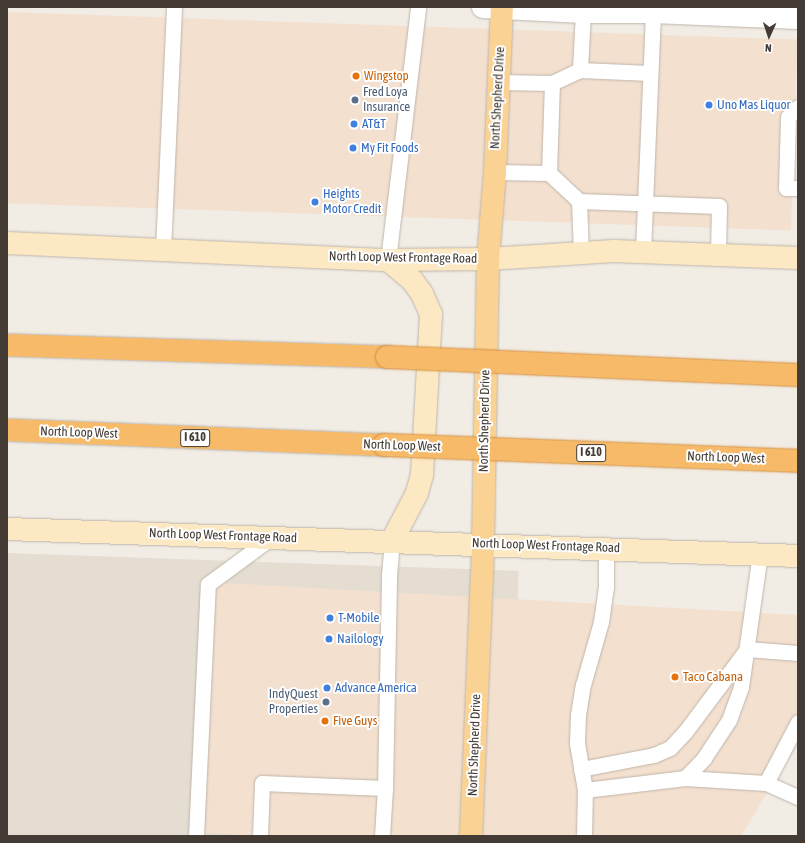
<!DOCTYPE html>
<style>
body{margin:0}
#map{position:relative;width:805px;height:843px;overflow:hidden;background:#f1ece4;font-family:"Asap Condensed",sans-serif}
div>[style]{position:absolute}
.residential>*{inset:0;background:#e5ddd2;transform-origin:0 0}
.commercial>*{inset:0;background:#f3e0cf;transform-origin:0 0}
.roads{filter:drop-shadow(0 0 1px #bfb5aa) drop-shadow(0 0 1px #bfb5aa)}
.lane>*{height:15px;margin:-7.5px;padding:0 7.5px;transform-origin:7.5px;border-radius:7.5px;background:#fff}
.street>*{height:22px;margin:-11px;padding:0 11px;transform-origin:11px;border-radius:11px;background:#fff}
.secondary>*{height:22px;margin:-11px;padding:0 11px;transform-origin:11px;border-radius:11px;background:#fce9c3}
.primary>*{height:22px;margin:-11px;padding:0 11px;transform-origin:11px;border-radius:11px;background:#fad394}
.highway>*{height:22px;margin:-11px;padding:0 11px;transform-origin:11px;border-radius:11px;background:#f7ba68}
.bridges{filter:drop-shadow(0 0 1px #d68d39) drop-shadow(0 0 1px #d68d39)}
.highway-bridge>*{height:22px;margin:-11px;padding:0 11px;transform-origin:11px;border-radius:11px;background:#f7ba68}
.dots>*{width:11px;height:11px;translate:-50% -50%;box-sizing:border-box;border:2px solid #fff;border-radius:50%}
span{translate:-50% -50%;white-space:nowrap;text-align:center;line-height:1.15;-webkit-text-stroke:4px #fff;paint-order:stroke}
.shield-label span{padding:1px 3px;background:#fff;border:1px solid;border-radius:3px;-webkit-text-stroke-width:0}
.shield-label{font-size:12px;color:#433b34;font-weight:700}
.food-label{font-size:13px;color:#c56008}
.left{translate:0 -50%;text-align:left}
.service-label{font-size:13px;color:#4e5e75}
.right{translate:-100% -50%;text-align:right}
.street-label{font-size:13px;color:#433b34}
.shop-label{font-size:13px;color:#366cbe}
.frame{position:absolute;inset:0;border:8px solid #433b34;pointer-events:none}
.north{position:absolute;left:749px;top:16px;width:40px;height:40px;-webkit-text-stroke:3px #fff;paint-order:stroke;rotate:183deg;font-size:11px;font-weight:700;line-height:16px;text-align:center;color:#433b34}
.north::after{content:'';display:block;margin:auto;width:14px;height:18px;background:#433b34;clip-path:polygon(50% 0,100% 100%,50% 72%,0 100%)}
</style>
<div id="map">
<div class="residential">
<i style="left:7px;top:553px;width:512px;height:283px;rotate:2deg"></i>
</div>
<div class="commercial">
<i style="left:7px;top:12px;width:791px;height:191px;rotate:2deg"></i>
<i style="clip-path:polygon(206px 582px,798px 615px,798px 741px,741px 836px,263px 836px,192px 832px)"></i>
</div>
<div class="roads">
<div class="lane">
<i style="left:583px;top:12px;width:58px;rotate:93deg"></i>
<i style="left:580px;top:70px;width:70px;rotate:2.5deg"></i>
<i style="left:500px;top:82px;width:52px;rotate:1.1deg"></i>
<i style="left:552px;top:83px;width:31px;rotate:-25deg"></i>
<i style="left:798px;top:107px;width:14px;rotate:135deg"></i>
<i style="left:788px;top:117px;width:71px;rotate:91.6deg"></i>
<i style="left:786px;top:188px;width:12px"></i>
<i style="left:495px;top:172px;width:54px;rotate:1.1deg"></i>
<i style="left:549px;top:173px;width:41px;rotate:43deg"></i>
<i style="left:549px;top:173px;width:90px;rotate:-88.1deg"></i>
<i style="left:163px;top:250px;width:243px;rotate:-87.4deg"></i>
<i style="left:643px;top:252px;width:240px;rotate:-87.6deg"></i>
<i style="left:581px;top:253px;width:52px;rotate:-92.2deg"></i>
<i style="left:579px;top:201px;width:140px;rotate:2deg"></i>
<i style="left:719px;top:206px;width:49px;rotate:91.2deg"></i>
<i style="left:388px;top:260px;width:255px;rotate:-83.2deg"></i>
<i style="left:581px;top:769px;width:74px;rotate:-10.9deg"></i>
<i style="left:654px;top:755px;width:17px;rotate:-24deg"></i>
<i style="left:670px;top:748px;width:22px;rotate:-47deg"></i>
<i style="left:685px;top:732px;width:104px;rotate:-53.2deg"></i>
<i style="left:747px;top:649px;width:51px;rotate:4.5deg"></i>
<i style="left:685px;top:778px;width:28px;rotate:-46deg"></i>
<i style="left:704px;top:758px;width:45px;rotate:-56.7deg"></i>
<i style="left:729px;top:720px;width:35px;rotate:-70deg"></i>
<i style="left:741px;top:687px;width:134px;rotate:-81.9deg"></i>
<i style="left:766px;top:783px;width:69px;rotate:-62.3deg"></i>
<i style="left:385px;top:788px;width:213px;rotate:-88.9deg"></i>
<i style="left:389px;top:575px;width:34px;rotate:-85deg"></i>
<i style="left:585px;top:790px;width:101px;rotate:-6.8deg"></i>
<i style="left:685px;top:778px;width:81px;rotate:3.5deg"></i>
<i style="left:766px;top:783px;width:35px;rotate:24deg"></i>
<i style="left:196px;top:836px;width:252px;rotate:-87.3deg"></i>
<i style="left:208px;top:584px;width:79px;rotate:-36.3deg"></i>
<i style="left:260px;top:836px;width:53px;rotate:-87.8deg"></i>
<i style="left:262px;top:783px;width:123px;rotate:2.3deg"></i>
<i style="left:385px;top:788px;width:48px;rotate:93.6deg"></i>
<i style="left:584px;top:836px;width:46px;rotate:-88.8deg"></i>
<i style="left:585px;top:790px;width:48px;rotate:-99.7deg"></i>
<i style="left:577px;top:743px;width:28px;rotate:-88deg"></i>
<i style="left:578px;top:715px;width:30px;rotate:-81deg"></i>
<i style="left:583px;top:685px;width:66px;rotate:-74.1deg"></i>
<i style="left:601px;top:622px;width:34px;rotate:-82deg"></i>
<i style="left:606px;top:588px;width:40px;rotate:-90deg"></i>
</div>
<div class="street">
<i style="left:483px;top:7px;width:100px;rotate:2.9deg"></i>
<i style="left:583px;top:12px;width:70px"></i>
<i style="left:653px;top:12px;width:145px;rotate:2.4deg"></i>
</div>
<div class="secondary">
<i style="left:7px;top:243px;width:381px;rotate:2.6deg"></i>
<i style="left:388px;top:260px;width:100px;rotate:-0.6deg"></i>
<i style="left:488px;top:259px;width:126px;rotate:-3.6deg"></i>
<i style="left:614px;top:251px;width:184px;rotate:2.2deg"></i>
<i style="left:388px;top:260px;width:31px;rotate:40deg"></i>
<i style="left:412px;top:280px;width:17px;rotate:54deg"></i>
<i style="left:422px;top:294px;width:22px;rotate:66deg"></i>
<i style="left:431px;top:314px;width:161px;rotate:93.2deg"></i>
<i style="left:422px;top:475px;width:19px;rotate:106deg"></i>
<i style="left:417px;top:493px;width:54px;rotate:117.5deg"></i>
<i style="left:7px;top:529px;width:791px;rotate:1.95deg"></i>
</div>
<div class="primary">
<i style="left:471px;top:836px;width:292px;rotate:-87.6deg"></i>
<i style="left:483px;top:544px;width:285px;rotate:-89deg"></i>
<i style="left:488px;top:259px;width:87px;rotate:-85.4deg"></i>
<i style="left:495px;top:172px;width:165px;rotate:-87.6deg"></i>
</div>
<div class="highway">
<i style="left:7px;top:345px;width:380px;rotate:1.8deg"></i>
<i style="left:7px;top:430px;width:377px;rotate:2.3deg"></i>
</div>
</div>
<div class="bridges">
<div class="highway-bridge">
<i style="left:387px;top:357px;width:411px;rotate:2.5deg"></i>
<i style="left:384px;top:445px;width:414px;rotate:2.2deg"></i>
</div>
</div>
<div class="dots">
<i style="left:356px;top:76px;background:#e8710a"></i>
<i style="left:355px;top:100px;background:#5c6f8a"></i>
<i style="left:709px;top:105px;background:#3f7fe0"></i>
<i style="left:354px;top:124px;background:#3f7fe0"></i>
<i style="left:353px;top:148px;background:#3f7fe0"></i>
<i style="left:315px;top:202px;background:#3f7fe0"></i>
<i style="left:330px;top:618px;background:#3f7fe0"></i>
<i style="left:329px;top:639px;background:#3f7fe0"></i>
<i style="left:675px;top:677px;background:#e8710a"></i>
<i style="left:327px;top:688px;background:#3f7fe0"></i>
<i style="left:326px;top:702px;background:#5c6f8a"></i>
<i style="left:325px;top:721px;background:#e8710a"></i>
</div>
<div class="shield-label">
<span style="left:195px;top:438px">I 610</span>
<span style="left:591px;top:453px">I 610</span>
</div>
<div class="food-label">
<span class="left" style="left:364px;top:76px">Wingstop</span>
<span class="left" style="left:683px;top:677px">Taco Cabana</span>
<span class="left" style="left:333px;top:721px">Five Guys</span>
</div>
<div class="service-label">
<span class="left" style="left:363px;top:100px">Fred Loya<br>Insurance</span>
<span class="right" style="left:318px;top:702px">IndyQuest<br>Properties</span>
</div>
<div class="street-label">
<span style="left:498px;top:98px;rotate:-87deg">North Shepherd Drive</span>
<span style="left:403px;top:258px;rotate:1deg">North Loop West Frontage Road</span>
<span style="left:485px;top:421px;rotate:-89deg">North Shepherd Drive</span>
<span style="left:79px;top:433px;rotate:2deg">North Loop West</span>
<span style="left:402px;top:446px;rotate:2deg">North Loop West</span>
<span style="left:726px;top:458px;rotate:2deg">North Loop West</span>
<span style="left:223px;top:536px;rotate:2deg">North Loop West Frontage Road</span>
<span style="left:546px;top:546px;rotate:2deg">North Loop West Frontage Road</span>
<span style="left:475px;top:745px;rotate:-88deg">North Shepherd Drive</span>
</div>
<div class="shop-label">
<span class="left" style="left:717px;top:105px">Uno Mas Liquor</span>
<span class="left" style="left:362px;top:124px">AT&amp;T</span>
<span class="left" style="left:361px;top:148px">My Fit Foods</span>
<span class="left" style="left:323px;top:202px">Heights<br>Motor Credit</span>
<span class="left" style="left:338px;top:618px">T-Mobile</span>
<span class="left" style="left:337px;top:639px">Nailology</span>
<span class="left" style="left:335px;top:688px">Advance America</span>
</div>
<div class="frame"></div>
<div class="north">N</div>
</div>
